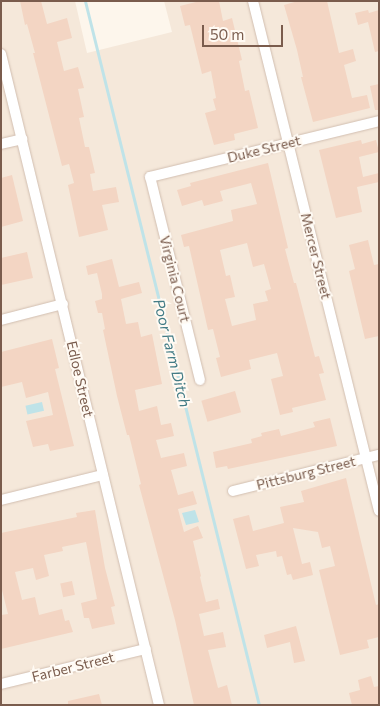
<!DOCTYPE html>
<style>
body{margin:0}
#map{position:relative;width:380px;height:706px;overflow:hidden;background:#fdf6ec;font-family:Commissioner,sans-serif}
div>[style]{position:absolute}
.residential>*{inset:0;background:#f5e8da}
.water>*{inset:0;background:#bfe3e8;transform-origin:0 0}
.stream>*{height:3px;margin:-1.5px;padding:0 1.5px;transform-origin:1.5px;border-radius:1.5px;background:#bfe3e8}
.building>*{inset:0;background:#f3d5c3;transform-origin:0 0}
.roads{filter:drop-shadow(0 0 1px #d1beb0) drop-shadow(0 0 1px #d1beb0)}
.minor>*{height:10px;margin:-5px;padding:0 5px;transform-origin:5px;border-radius:5px;background:#fff}
span{translate:-50% -50%;white-space:nowrap;text-align:center;line-height:1.15;-webkit-text-stroke:4px #fffaf3;paint-order:stroke}
.street-label{font-size:14px;color:#7a5c4d}
.water-label{font-size:15px;color:#437c86;font-style:italic}
.frame{position:absolute;inset:0;border:2px solid #7a5c4d;pointer-events:none}
.scale{position:absolute;left:202px;top:25px;width:81px;height:22px;box-sizing:border-box;border:2px solid #7a5c4d;border-top:0;padding-left:6px;font-size:15px;line-height:18px;white-space:nowrap;color:#7a5c4d;-webkit-text-stroke:4px #fffaf3;paint-order:stroke}
</style>
<div id="map">
<div class="residential">
<i style="clip-path:polygon(1px 1px,75px 1px,87px 53px,172px 32px,164px 1px,379px 1px,379px 705px,1px 705px)"></i>
</div>
<div class="water">
<i style="left:42px;top:402px;width:9px;height:17px;rotate:77deg"></i>
<i style="clip-path:polygon(195px 510px,199px 522px,186px 525px,182px 513px)"></i>
</div>
<div class="stream">
<i style="left:85px;top:1px;width:725px;rotate:76.12deg"></i>
</div>
<div class="building">
<i style="clip-path:polygon(20px 1px,41px 1px,47px 24px,67px 18px,72px 38px,57px 42px,64px 71px,78px 67px,84px 88px,78px 89px,84px 117px,79px 118px,85px 147px,89px 147px,95px 173px,90px 174px,93px 191px,116px 187px,119px 202px,102px 205px,108px 230px,79px 237px,68px 185px,74px 183px,69px 164px,62px 166px,33px 53px,35px 53px,27px 24px,25px 25px)"></i>
<i style="clip-path:polygon(200px 1px,219px 1px,223px 21px,232px 18px,242px 60px,239px 61px,245px 91px,249px 90px,258px 128px,234px 134px,235px 140px,214px 145px,205px 113px,216px 110px,213px 99px,216px 98px,211px 71px,202px 74px,190px 25px,185px 26px,180px 6px)"></i>
<i style="clip-path:polygon(298px 1px,327px 1px,339px 53px,353px 49px,356px 61px,344px 65px,352px 98px,367px 95px,370px 108px,313px 122px,301px 77px,303px 77px,297px 50px,284px 5px)"></i>
<i style="clip-path:polygon(368px 10px,369px 13px,379px 10px,379px 51px,375px 52px,368px 22px,358px 25px,355px 13px)"></i>
<i style="clip-path:polygon(379px 84px,379px 110px,375px 110px,370px 86px)"></i>
<i style="clip-path:polygon(361px 140px,362px 144px,376px 140px,379px 152px,359px 157px,363px 177px,379px 173px,379px 182px,357px 187px,362px 212px,336px 218px,319px 150px)"></i>
<i style="clip-path:polygon(evenodd,268px 163px,288px 248px,285px 249px,294px 283px,296px 283px,315px 357px,319px 356px,324px 373px,319px 374px,326px 400px,292px 408px,293px 412px,280px 415px,271px 379px,283px 376px,277px 353px,249px 360px,251px 369px,221px 377px,216px 358px,220px 357px,213px 329px,208px 330px,189px 246px,184px 247px,181px 235px,233px 221px,231px 210px,257px 204px,251px 183px,220px 191px,223px 201px,204px 206px,202px 200px,182px 206px,177px 190px,191px 186px,190px 183px,268px 163px,247px 243px,253px 267px,264px 264px,271px 289px,265px 291px,268px 301px,253px 304px,256px 320px,232px 326px,225px 299px,235px 297px,230px 275px,226px 276px,220px 250px,247px 243px)"></i>
<i style="clip-path:polygon(12px 175px,23px 221px,1px 227px,1px 178px)"></i>
<i style="clip-path:polygon(368px 240px,374px 265px,379px 264px,379px 336px,365px 339px,349px 271px,355px 269px,349px 245px)"></i>
<i style="clip-path:polygon(27px 252px,33px 278px,1px 285px,1px 258px)"></i>
<i style="clip-path:polygon(112px 259px,119px 287px,139px 282px,142px 293px,121px 299px,126px 324px,138px 322px,141px 337px,152px 334px,162px 384px,135px 390px,139px 411px,157px 406px,161px 425px,171px 423px,174px 436px,156px 440px,161px 458px,184px 453px,187px 466px,171px 470px,178px 495px,193px 491px,197px 504px,178px 509px,184px 532px,198px 526px,203px 538px,193px 541px,201px 576px,200px 577px,206px 602px,218px 599px,220px 609px,199px 614px,204px 636px,223px 632px,226px 647px,208px 650px,218px 688px,227px 685px,232px 705px,194px 705px,175px 620px,139px 485px,141px 484px,129px 435px,127px 435px,117px 396px,103px 330px,105px 329px,102px 313px,98px 313px,95px 301px,102px 299px,102px 294px,97px 273px,88px 275px,86px 266px)"></i>
<i style="clip-path:polygon(52px 339px,59px 368px,55px 369px,74px 446px,50px 451px,48px 444px,33px 447px,26px 421px,53px 415px,48px 392px,26px 398px,22px 382px,1px 387px,1px 352px)"></i>
<i style="left:235px;top:391px;width:22px;height:35px;rotate:74deg"></i>
<i style="clip-path:polygon(330px 418px,337px 446px,228px 469px,227px 466px,216px 468px,213px 452px,252px 443px,251px 439px,262px 436px,261px 433px,279px 429px,281px 436px,315px 427px,313px 422px)"></i>
<i style="clip-path:polygon(346px 478px,376px 605px,379px 604px,379px 637px,367px 640px,369px 648px,340px 655px,319px 570px,335px 566px,330px 546px,322px 548px,318px 532px,293px 528px,302px 564px,310px 562px,313px 575px,293px 580px,291px 574px,287px 575px,282px 556px,277px 557px,276px 551px,256px 555px,259px 566px,246px 569px,233px 519px,249px 515px,253px 531px,284px 523px,280px 507px,304px 502px,301px 491px)"></i>
<i style="clip-path:polygon(95px 510px,105px 568px,115px 606px,111px 607px,115px 624px,92px 629px,89px 618px,84px 618px,81px 603px,97px 599px,86px 542px,62px 547px,63px 551px,44px 555px,49px 576px,36px 580px,33px 568px,15px 572px,22px 600px,35px 597px,39px 615px,62px 609px,65px 621px,69px 620px,73px 632px,1px 649px,1px 615px,8px 614px,1px 586px,1px 533px,77px 517px,76px 513px)"></i>
<i style="left:72px;top:581px;width:14px;height:12px;rotate:78deg"></i>
<i style="clip-path:polygon(296px 626px,305px 661px,294px 663px,290px 642px,267px 648px,264px 635px)"></i>
<i style="clip-path:polygon(371px 676px,374px 687px,379px 686px,379px 705px,352px 705px,349px 693px,360px 690px,358px 680px)"></i>
<i style="clip-path:polygon(99px 694px,102px 705px,68px 705px,68px 701px)"></i>
</div>
<div class="roads">
<div class="minor">
<i style="left:253px;top:1px;width:525px;rotate:76.12deg"></i>
<i style="left:1px;top:54px;width:670px;rotate:76.36deg"></i>
<i style="left:1px;top:144px;width:22px;rotate:-13deg"></i>
<i style="left:1px;top:320px;width:64px;rotate:-14.5deg"></i>
<i style="left:200px;top:380px;width:209px;rotate:-103.8deg"></i>
<i style="left:150px;top:177px;width:236px;rotate:-13.7deg"></i>
<i style="left:233px;top:491px;width:150px;rotate:-13.9deg"></i>
<i style="left:1px;top:500px;width:105px;rotate:-13.8deg"></i>
<i style="left:1px;top:684px;width:149px;rotate:-13.6deg"></i>
</div>
</div>
<div class="street-label">
<span style="left:264px;top:149px;rotate:-14deg">Duke Street</span>
<span style="left:316px;top:256px;rotate:76deg">Mercer Street</span>
<span style="left:175px;top:279px;rotate:76deg">Virginia Court</span>
<span style="left:80px;top:379px;rotate:77deg">Edloe Street</span>
<span style="left:306px;top:473px;rotate:-14deg">Pittsburg Street</span>
<span style="left:73px;top:667px;rotate:-14deg">Farber Street</span>
</div>
<div class="water-label">
<span style="left:172px;top:353px;rotate:76deg">Poor Farm Ditch</span>
</div>
<div class="frame"></div>
<div class="scale">50 m</div>
</div>
